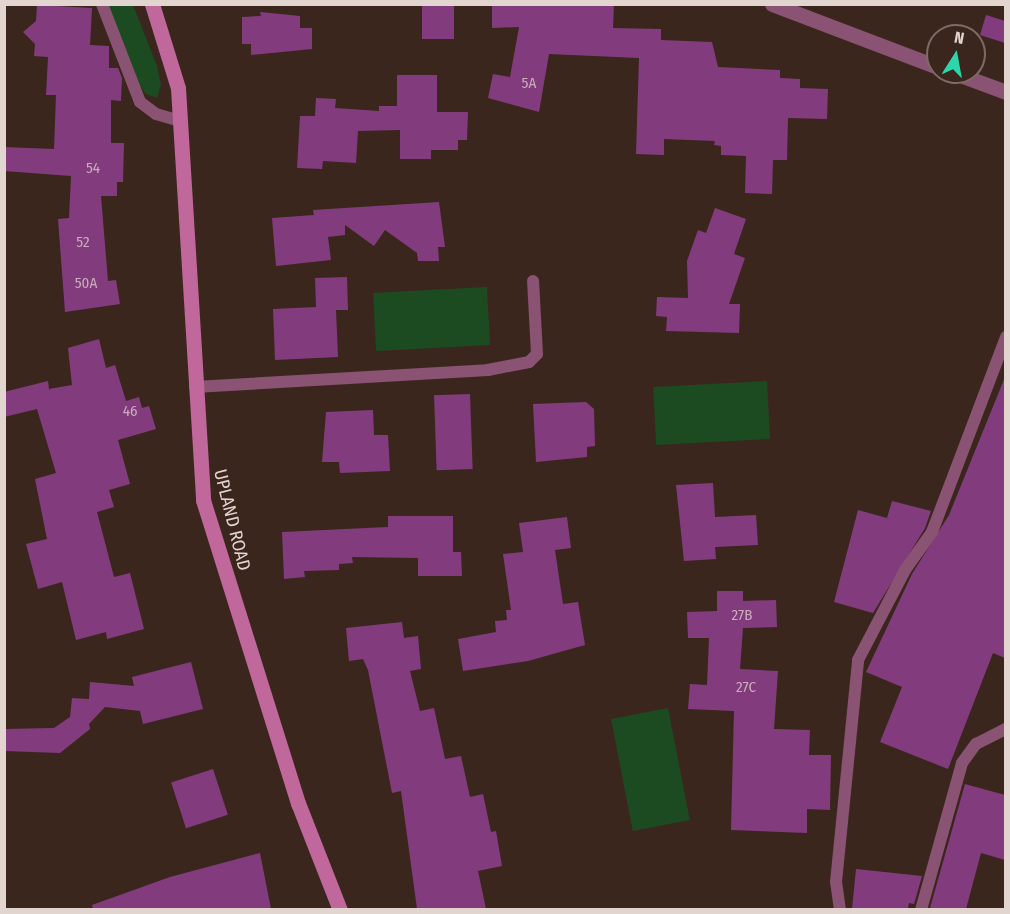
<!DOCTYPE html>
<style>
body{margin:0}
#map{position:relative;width:1010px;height:914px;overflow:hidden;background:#3b261e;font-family:"Fira Sans Condensed",sans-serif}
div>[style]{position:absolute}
.green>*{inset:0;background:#1d4b21;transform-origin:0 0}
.building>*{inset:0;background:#823c7e;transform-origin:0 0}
.service>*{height:12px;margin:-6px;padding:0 6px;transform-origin:6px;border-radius:6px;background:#8b5373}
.minor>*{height:15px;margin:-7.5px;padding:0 7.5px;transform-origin:7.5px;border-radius:7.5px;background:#8b5373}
.secondary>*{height:15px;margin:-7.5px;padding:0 7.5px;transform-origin:7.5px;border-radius:7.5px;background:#c0679b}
span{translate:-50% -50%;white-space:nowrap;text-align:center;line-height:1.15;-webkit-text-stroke:5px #3b261e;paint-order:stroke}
.number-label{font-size:15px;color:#caaeba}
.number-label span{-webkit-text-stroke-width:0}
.street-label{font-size:18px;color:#e2d4ce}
.frame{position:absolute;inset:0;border:6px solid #e2d4ce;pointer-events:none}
.north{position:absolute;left:926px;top:24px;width:60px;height:60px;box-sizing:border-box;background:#3b261e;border:2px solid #7e6c64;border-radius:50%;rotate:11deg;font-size:16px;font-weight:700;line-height:24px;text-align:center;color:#e2d4ce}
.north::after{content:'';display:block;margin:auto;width:21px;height:27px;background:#2dd5ab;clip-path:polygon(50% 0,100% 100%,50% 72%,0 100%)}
</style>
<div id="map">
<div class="green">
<i style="clip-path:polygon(108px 5px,133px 5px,157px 66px,161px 85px,157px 98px,146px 94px,136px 81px)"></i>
<i style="left:487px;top:287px;width:58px;height:114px;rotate:87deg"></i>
<i style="left:767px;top:381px;width:58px;height:114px;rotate:87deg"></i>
<i style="left:668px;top:708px;width:114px;height:58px;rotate:79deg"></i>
</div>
<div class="building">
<i style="left:422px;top:4px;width:32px;height:35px"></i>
<i style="clip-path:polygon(492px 4px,614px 4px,613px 28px,661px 29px,661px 40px,712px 42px,718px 67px,780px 70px,780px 78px,800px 79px,800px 88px,828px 89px,827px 119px,788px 118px,787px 160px,773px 160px,772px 194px,745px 193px,746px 156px,721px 155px,721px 146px,714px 145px,715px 141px,664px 139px,664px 155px,636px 154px,639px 58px,549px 54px,539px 112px,488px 98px,493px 74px,510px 77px,519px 27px,492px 28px)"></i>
<i style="clip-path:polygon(37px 5px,92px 8px,90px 45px,109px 46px,109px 68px,118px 68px,122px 78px,121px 101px,111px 100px,111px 143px,124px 143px,123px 182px,117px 182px,117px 196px,101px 196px,108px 281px,116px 280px,120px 304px,65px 312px,58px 219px,69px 218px,71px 176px,4px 171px,4px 147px,54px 149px,56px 95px,46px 95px,48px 57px,34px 56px,35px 44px,23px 32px,36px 21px)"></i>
<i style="clip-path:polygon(260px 12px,300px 16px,300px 28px,312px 28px,312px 49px,251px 55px,251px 44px,242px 44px,242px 17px,261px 16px)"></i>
<i style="clip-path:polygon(986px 15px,1005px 21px,1005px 43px,980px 35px)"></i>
<i style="clip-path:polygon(397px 75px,437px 75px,437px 112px,468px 112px,467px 140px,458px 140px,458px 150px,431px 150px,431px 159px,400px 159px,400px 130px,358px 131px,356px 163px,323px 161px,322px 169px,297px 168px,300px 116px,315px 116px,316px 98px,336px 99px,335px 108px,379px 111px,379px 106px,397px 106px)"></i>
<i style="clip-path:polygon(439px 202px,445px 247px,438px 247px,439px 261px,418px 261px,417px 253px,385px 230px,374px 246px,345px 225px,345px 235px,328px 237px,331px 260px,276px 266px,272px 218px,314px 215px,313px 210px)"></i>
<i style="clip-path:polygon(715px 208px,746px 219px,734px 254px,745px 258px,729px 304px,740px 304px,739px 333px,666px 331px,667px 317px,656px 316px,657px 297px,688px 298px,687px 261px,698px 230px,706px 233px)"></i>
<i style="clip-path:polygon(347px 277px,348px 310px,336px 310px,338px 357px,275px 360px,273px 309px,316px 307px,315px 278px)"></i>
<i style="clip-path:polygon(99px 339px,106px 368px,115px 365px,126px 401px,139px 397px,142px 408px,149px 406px,156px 429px,118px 440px,130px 484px,109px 490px,114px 507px,97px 512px,114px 577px,130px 573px,144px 629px,107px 639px,106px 632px,76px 640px,62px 582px,38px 589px,26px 544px,47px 539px,35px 479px,56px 473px,37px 409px,4px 417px,4px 392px,48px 381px,49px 389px,72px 385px,68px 348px)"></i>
<i style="clip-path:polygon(1005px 377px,1005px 658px,993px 653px,948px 769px,880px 742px,902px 687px,866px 672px,912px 574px,949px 515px)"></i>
<i style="left:470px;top:394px;width:75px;height:36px;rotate:88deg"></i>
<i style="clip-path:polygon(586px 402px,594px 409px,595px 446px,587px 447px,587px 457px,536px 462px,533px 404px)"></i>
<i style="clip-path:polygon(373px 410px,374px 435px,388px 435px,390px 471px,340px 473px,339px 462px,322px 462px,326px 412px)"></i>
<i style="clip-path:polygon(713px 483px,715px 517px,756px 515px,758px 545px,715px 547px,716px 559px,684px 561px,676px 485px)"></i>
<i style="clip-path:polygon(892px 501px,931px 511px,925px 528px,873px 613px,834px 602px,858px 510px,887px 518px)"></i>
<i style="clip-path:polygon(388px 516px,453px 516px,453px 552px,461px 552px,462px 576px,418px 576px,418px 558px,352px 557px,353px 563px,339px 564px,339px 570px,304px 571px,305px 577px,284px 579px,282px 532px,388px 527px)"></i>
<i style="clip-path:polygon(567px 517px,571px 548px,555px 550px,563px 604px,578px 602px,585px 645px,528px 661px,463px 671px,458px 639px,496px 632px,495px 621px,507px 620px,506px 610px,511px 610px,503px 554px,523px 552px,519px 523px)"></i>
<i style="clip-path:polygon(717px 591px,743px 591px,743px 601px,776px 600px,777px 627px,743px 628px,740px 669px,778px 671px,774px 729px,810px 730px,809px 755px,831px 755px,830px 810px,807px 809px,807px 833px,731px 830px,734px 711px,688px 709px,690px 684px,707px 685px,709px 638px,688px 638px,687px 612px,717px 611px)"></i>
<i style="clip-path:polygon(402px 622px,404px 638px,418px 636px,421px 669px,410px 671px,420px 711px,434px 708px,445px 759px,461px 756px,470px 797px,483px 794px,491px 832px,496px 831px,502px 866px,478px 871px,486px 909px,417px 909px,401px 791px,392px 793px,368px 670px,363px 659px,349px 661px,346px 628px)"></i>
<i style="clip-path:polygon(191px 662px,203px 709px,143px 724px,140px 711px,105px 707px,89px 724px,90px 729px,60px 753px,4px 751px,4px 729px,54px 728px,70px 717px,72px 698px,89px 699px,90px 682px,134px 686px,132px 677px)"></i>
<i style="left:213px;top:769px;width:48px;height:44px;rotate:72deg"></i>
<i style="clip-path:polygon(965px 784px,1005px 795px,1005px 860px,981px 853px,966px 909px,930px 908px)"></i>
<i style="clip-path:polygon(260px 853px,271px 909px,93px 909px,92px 905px,170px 877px)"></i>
<i style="clip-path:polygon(856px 869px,922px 876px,914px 904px,909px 903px,908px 908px,852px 909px)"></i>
</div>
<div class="service">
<i style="left:102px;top:4px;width:105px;rotate:68.8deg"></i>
<i style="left:140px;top:102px;width:20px;rotate:37deg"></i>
<i style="left:156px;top:114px;width:26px;rotate:16deg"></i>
<i style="left:195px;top:387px;width:293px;rotate:-3.3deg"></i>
<i style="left:488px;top:370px;width:42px;rotate:-11deg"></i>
<i style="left:529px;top:362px;width:11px;rotate:-45deg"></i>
<i style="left:537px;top:354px;width:73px;rotate:-93.1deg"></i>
<i style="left:840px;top:910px;width:28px;rotate:-98deg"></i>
<i style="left:836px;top:882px;width:223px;rotate:-84.3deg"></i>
<i style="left:858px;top:660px;width:102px;rotate:-62.4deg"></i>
<i style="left:905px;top:570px;width:47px;rotate:-54.6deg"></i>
<i style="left:932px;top:532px;width:209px;rotate:-69.2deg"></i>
<i style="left:921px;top:910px;width:153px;rotate:-74.4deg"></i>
<i style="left:962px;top:763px;width:24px;rotate:-54deg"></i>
<i style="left:976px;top:744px;width:34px;rotate:-27deg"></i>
</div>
<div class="minor">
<i style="left:772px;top:4px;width:178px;rotate:20.8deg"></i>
<i style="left:952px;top:72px;width:58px;rotate:20.3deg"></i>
</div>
<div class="secondary">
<i style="left:152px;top:4px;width:88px;rotate:72.8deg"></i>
<i style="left:178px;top:88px;width:413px;rotate:86.5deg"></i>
<i style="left:203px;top:500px;width:318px;rotate:72.6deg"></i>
<i style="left:298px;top:803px;width:115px;rotate:68.6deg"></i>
</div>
<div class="number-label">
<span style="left:529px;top:84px">5A</span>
<span style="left:93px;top:169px">54</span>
<span style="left:83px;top:243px">52</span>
<span style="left:86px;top:284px">50A</span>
<span style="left:130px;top:412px">46</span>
<span style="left:742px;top:616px">27B</span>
<span style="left:746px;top:688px">27C</span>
</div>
<div class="street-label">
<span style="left:232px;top:520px;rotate:76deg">UPLAND ROAD</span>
</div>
<div class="frame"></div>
<div class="north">N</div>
</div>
